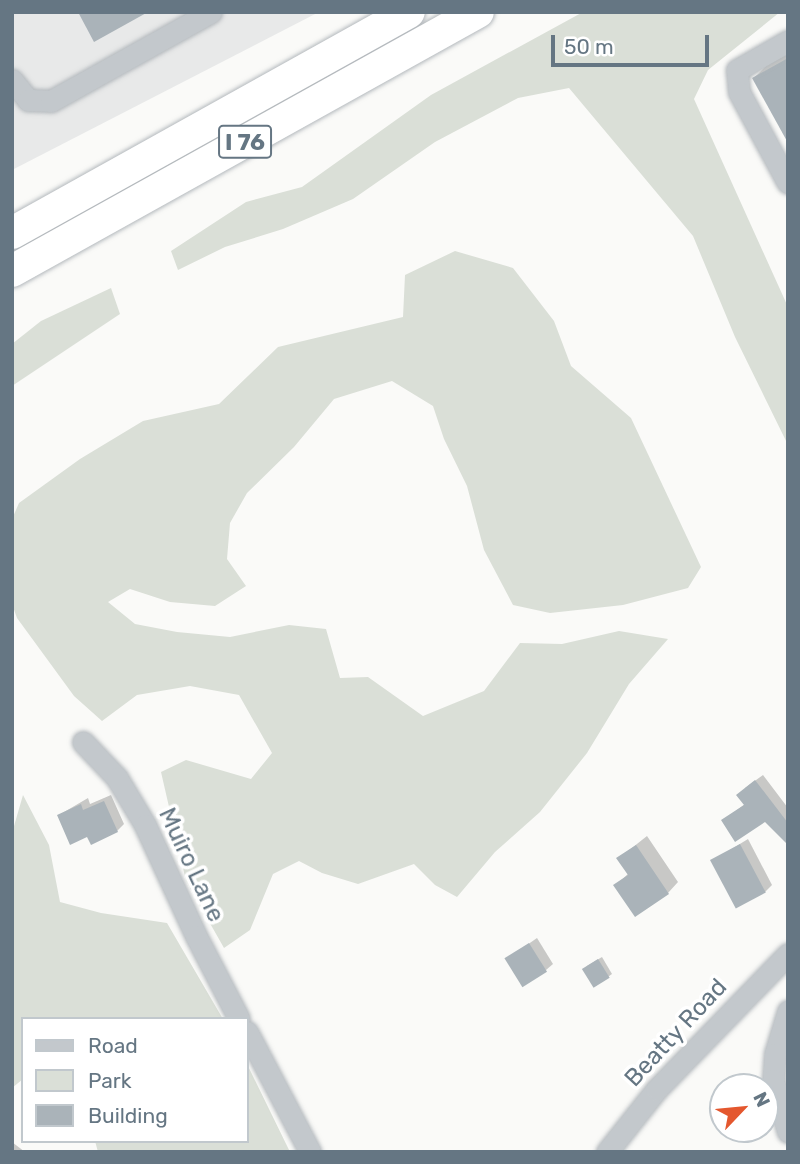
<!DOCTYPE html>
<style>
body{margin:0}
#map{position:relative;width:800px;height:1164px;overflow:hidden;background:#fafaf8;font-family:Rubik,sans-serif}
div>[style]{position:absolute}
.built>*{inset:0;background:#e8e9e9}
.green>*{inset:0;background:#dadfd7}
.shadow>*{inset:0;background:#0003}
.building>*{inset:0;background:#aab3b9;transform-origin:0 0}
.roads{filter:drop-shadow(0 0 2px #b4b9bd) drop-shadow(0 0 2px #b4b9bd)}
.minor>*{height:21px;margin:-10.5px;padding:0 10.5px;transform-origin:10.5px;border-radius:10.5px;background:#c3c8cc}
.highway>*{height:32px;margin:-16px;padding:0 16px;transform-origin:16px;border-radius:16px;background:#fff}
span{translate:-50% -50%;white-space:nowrap;text-align:center;line-height:1.15;-webkit-text-stroke:7px #fff;paint-order:stroke}
.shield-label span{padding:2px 5px;background:#fff;border:2px solid;border-radius:5px;-webkit-text-stroke-width:0}
.shield-label{font-size:23px;color:#657683;font-weight:700}
.street-label{font-size:24px;color:#657683}
.frame{position:absolute;inset:0;border:14px solid #657683;pointer-events:none}
.legend{position:absolute;left:21px;top:1017px;width:228px;height:126px;box-sizing:border-box;background:#fff;border:2px solid #c1c8cd;margin:0;padding:9px 12px;list-style:none;font-size:21px;color:#657683}
.legend li{display:flex;align-items:center;gap:14px;height:35px}
.legend b{width:35px;border:2px solid #c1c8cd}
.north{position:absolute;left:709px;top:1073px;width:70px;height:70px;box-sizing:border-box;background:#fff;border:2px solid #c1c8cd;border-radius:50%;rotate:64deg;font-size:19px;font-weight:700;line-height:28px;text-align:center;color:#657683}
.north::after{content:'';display:block;margin:auto;width:24px;height:32px;background:#e4572e;clip-path:polygon(50% 0,100% 100%,50% 72%,0 100%)}
.scale{position:absolute;left:551px;top:35px;width:158px;height:32px;box-sizing:border-box;border:4px solid #657683;border-top:0;padding-left:9px;font-size:21px;line-height:24px;white-space:nowrap;color:#657683;-webkit-text-stroke:5px #fff;paint-order:stroke}
</style>
<div id="map">
<div class="built">
<i style="clip-path:polygon(12px 12px,319px 12px,12px 170px)"></i>
</div>
<div class="green">
<i style="clip-path:polygon(583px 12px,780px 12px,708px 70px,694px 99px,788px 307px,788px 445px,735px 337px,693px 236px,569px 88px,518px 98px,435px 142px,353px 199px,283px 229px,225px 247px,178px 270px,171px 251px,246px 202px,302px 187px,431px 95px)"></i>
<i style="clip-path:polygon(455px 251px,513px 268px,554px 321px,571px 366px,631px 418px,701px 567px,688px 588px,623px 605px,550px 613px,513px 605px,484px 550px,467px 486px,444px 439px,433px 406px,392px 381px,334px 399px,294px 447px,247px 493px,230px 523px,227px 559px,246px 586px,215px 606px,170px 602px,130px 589px,108px 602px,135px 624px,177px 632px,230px 637px,289px 625px,326px 629px,340px 678px,368px 677px,423px 716px,484px 691px,520px 643px,562px 644px,619px 631px,668px 639px,629px 684px,587px 753px,540px 812px,495px 852px,457px 897px,435px 885px,414px 864px,358px 884px,322px 873px,299px 861px,273px 874px,250px 930px,224px 948px,186px 881px,161px 772px,186px 760px,251px 779px,272px 753px,239px 695px,190px 686px,137px 695px,102px 721px,74px 696px,17px 618px,12px 604px,12px 519px,19px 503px,80px 459px,143px 421px,219px 404px,278px 347px,403px 317px,405px 275px)"></i>
<i style="clip-path:polygon(111px 288px,120px 314px,12px 386px,12px 344px,41px 321px)"></i>
<i style="clip-path:polygon(23px 795px,49px 845px,60px 902px,101px 913px,167px 923px,223px 1019px,23px 1019px,23px 1079px,12px 1088px,12px 833px)"></i>
<i style="clip-path:polygon(247px 1064px,290px 1152px,98px 1152px,95px 1141px,247px 1141px)"></i>
</div>
<div class="shadow">
<i style="clip-path:polygon(788px 54px,788px 139px,754px 78px,768px 64px)"></i>
<i style="clip-path:polygon(763px 775px,788px 808px,788px 842px,766px 820px,724px 820px,745px 804px,745px 788px)"></i>
<i style="clip-path:polygon(111px 795px,124px 824px,117px 831px,88px 835px,59px 815px,88px 798px,90px 804px)"></i>
<i style="clip-path:polygon(647px 836px,678px 882px,668px 893px,616px 885px,629px 873px,618px 859px)"></i>
<i style="clip-path:polygon(748px 839px,772px 885px,765px 892px,712px 861px)"></i>
<i style="clip-path:polygon(537px 938px,553px 964px,546px 970px,507px 959px)"></i>
<i style="clip-path:polygon(602px 957px,612px 974px,595px 986px,587px 966px)"></i>
<i style="clip-path:polygon(12px 1142px,25px 1152px,12px 1152px)"></i>
</div>
<div class="building">
<i style="clip-path:polygon(78px 12px,148px 12px,94px 42px)"></i>
<i style="clip-path:polygon(788px 58px,788px 143px,752px 78px)"></i>
<i style="clip-path:polygon(755px 780px,788px 823px,788px 845px,765px 822px,735px 842px,721px 820px,744px 805px,736px 795px)"></i>
<i style="clip-path:polygon(104px 801px,118px 832px,91px 845px,87px 837px,70px 845px,57px 815px,81px 804px,83px 810px)"></i>
<i style="left:740px;top:844px;width:55px;height:34px;rotate:62deg"></i>
<i style="clip-path:polygon(636px 845px,669px 894px,635px 917px,613px 885px,628px 875px,616px 858px)"></i>
<i style="left:529px;top:943px;width:34px;height:29px;rotate:58deg"></i>
<i style="left:598px;top:959px;width:22px;height:19px;rotate:58deg"></i>
</div>
<div class="roads">
<div class="minor">
<i style="left:788px;top:41px;width:59px;rotate:150.4deg"></i>
<i style="left:737px;top:70px;width:22px;rotate:85deg"></i>
<i style="left:739px;top:92px;width:103px;rotate:61.7deg"></i>
<i style="left:12px;top:80px;width:26px;rotate:51deg"></i>
<i style="left:28px;top:100px;width:23px;rotate:2deg"></i>
<i style="left:51px;top:101px;width:183px;rotate:-29.1deg"></i>
<i style="left:83px;top:742px;width:50px;rotate:46.6deg"></i>
<i style="left:117px;top:778px;width:55px;rotate:59.2deg"></i>
<i style="left:145px;top:825px;width:122px;rotate:65.3deg"></i>
<i style="left:196px;top:936px;width:93px;rotate:62.6deg"></i>
<i style="left:788px;top:1011px;width:45px;rotate:106.8deg"></i>
<i style="left:775px;top:1054px;width:26px;rotate:94deg"></i>
<i style="left:773px;top:1080px;width:54px;rotate:73.9deg"></i>
<i style="left:247px;top:1032px;width:136px;rotate:62.3deg"></i>
<i style="left:607px;top:1152px;width:80px;rotate:-51.6deg"></i>
<i style="left:657px;top:1089px;width:188px;rotate:-45.9deg"></i>
</div>
<div class="highway">
<i style="left:12px;top:233px;width:454px;rotate:-29.1deg"></i>
<i style="left:12px;top:271px;width:533px;rotate:-29.07deg"></i>
</div>
</div>
<div class="shield-label">
<span style="left:245px;top:142px">I 76</span>
</div>
<div class="street-label">
<span style="left:191px;top:865px;rotate:65deg">Muiro Lane</span>
<span style="left:676px;top:1033px;rotate:-47deg">Beatty Road</span>
</div>
<div class="frame"></div>
<ul class="legend">
<li><b style="height:9px;background:#c3c8cc"></b>Road</li>
<li><b style="height:19px;background:#dadfd7"></b>Park</li>
<li><b style="height:19px;background:#aab3b9"></b>Building</li>
</ul>
<div class="north">N</div>
<div class="scale">50 m</div>
</div>
